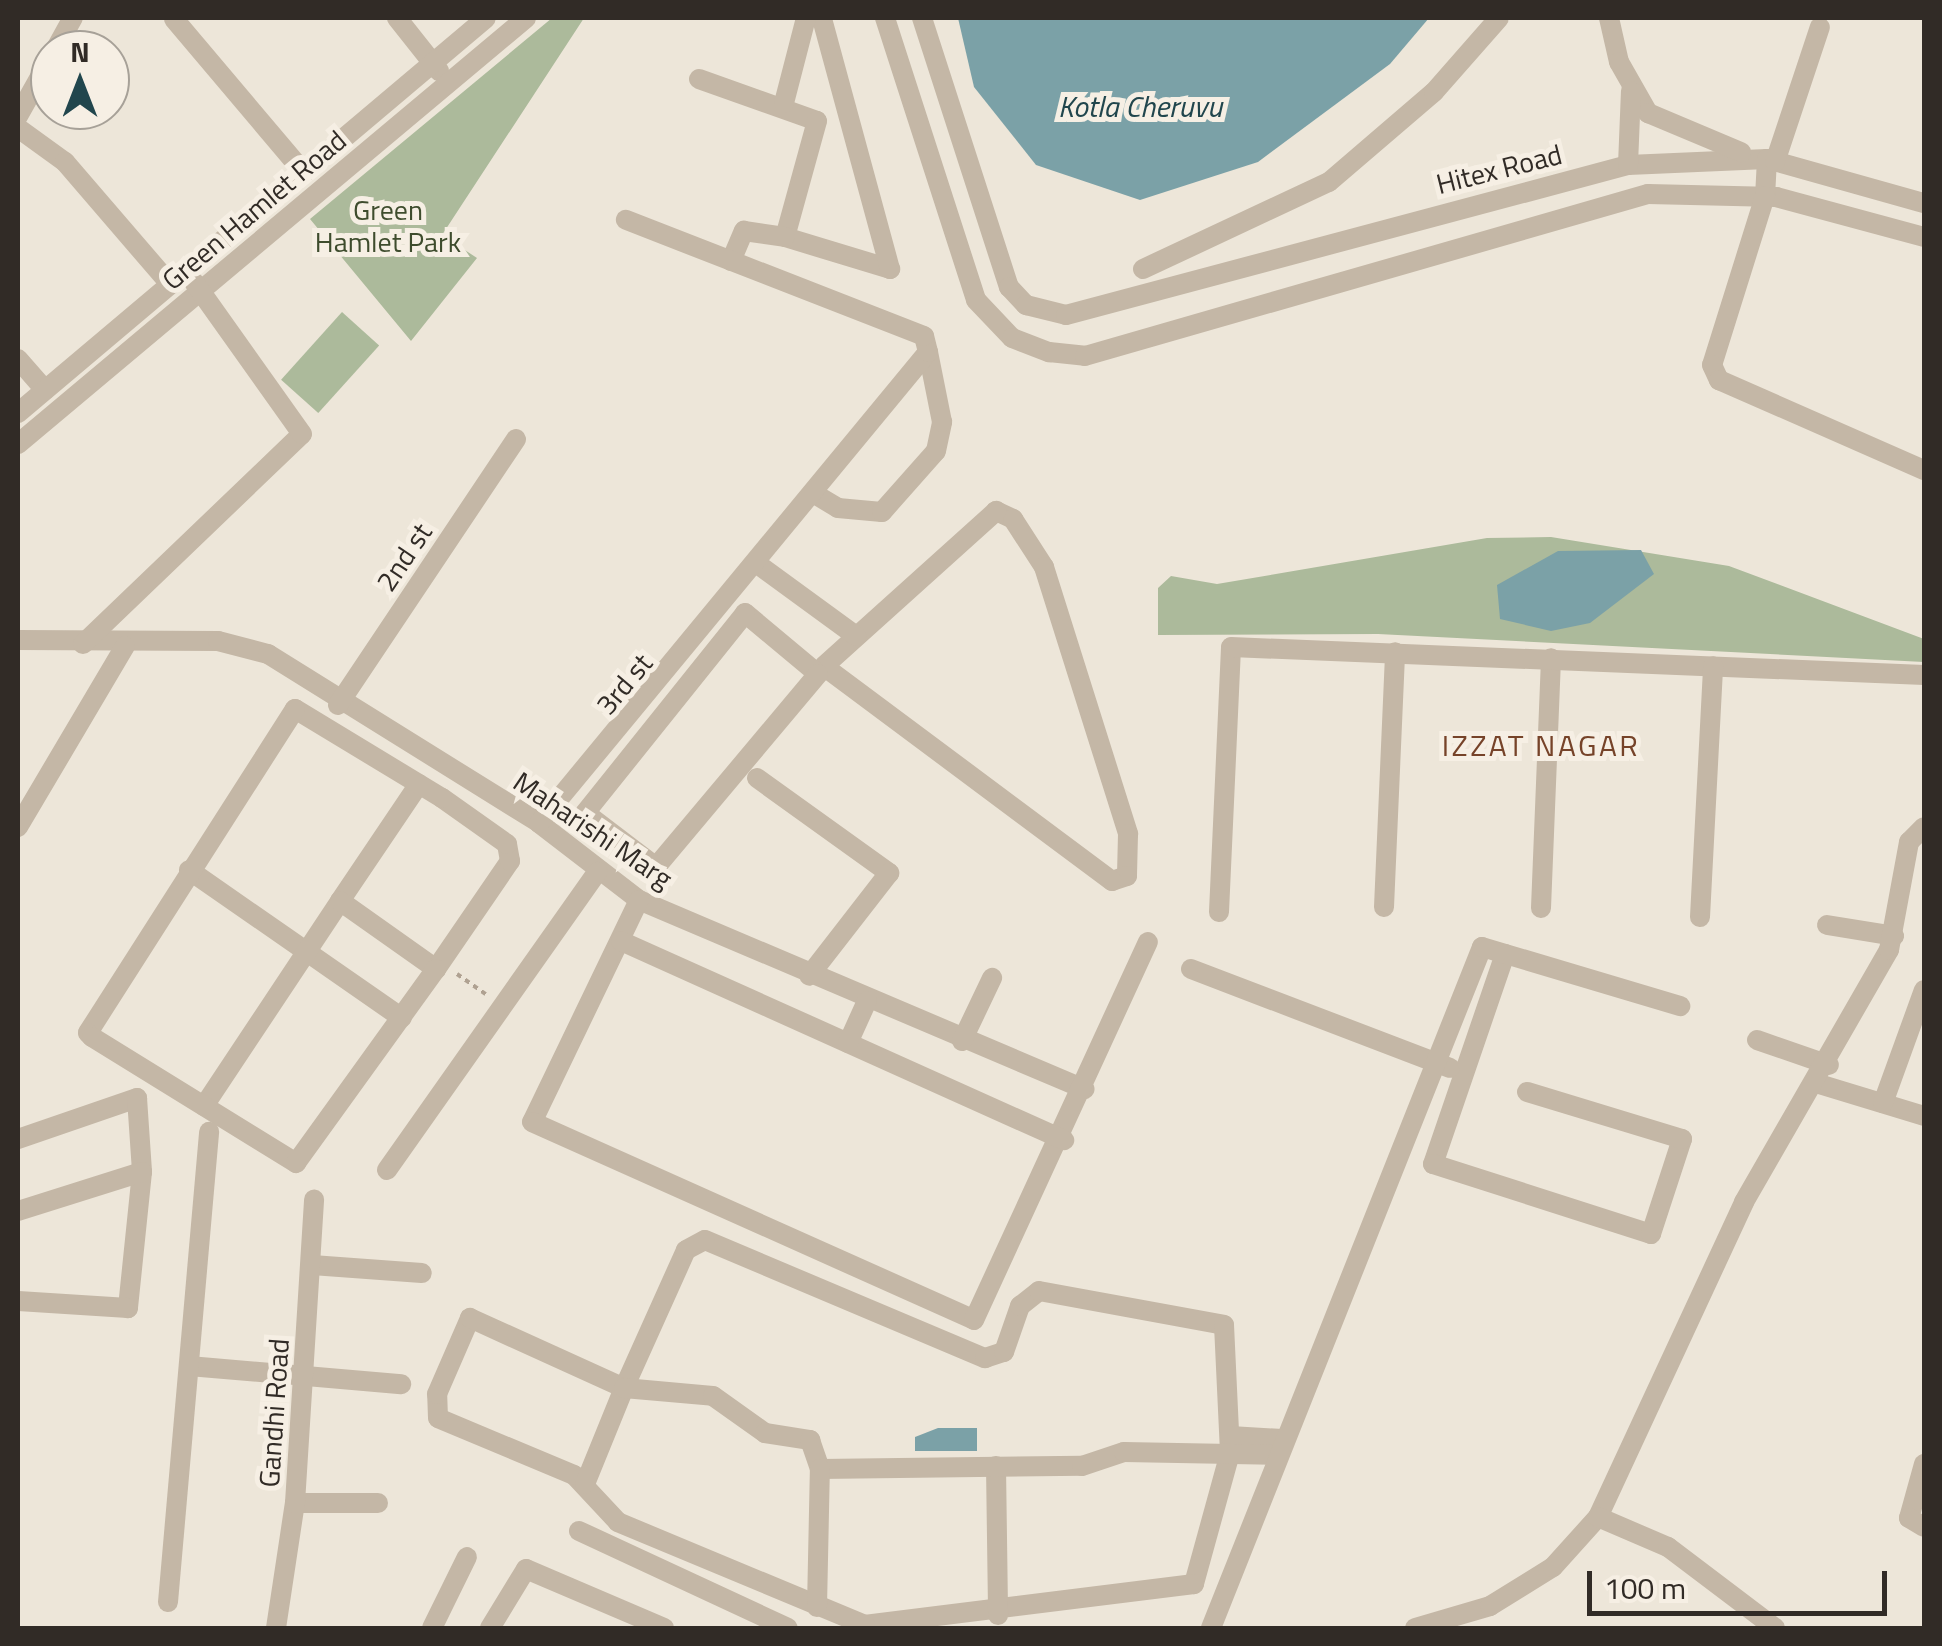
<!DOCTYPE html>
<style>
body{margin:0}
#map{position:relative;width:1942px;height:1646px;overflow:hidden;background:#ede6d9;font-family:"Titillium Web",sans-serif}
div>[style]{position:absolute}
.green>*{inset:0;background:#acba9b;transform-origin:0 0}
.water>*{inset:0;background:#7ba1a7}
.path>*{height:4px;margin-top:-2px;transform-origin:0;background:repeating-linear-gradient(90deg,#afa191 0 5px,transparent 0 10px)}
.minor>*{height:20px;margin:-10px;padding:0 10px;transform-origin:10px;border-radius:10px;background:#c4b7a6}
span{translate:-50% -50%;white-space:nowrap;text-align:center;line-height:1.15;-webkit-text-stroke:10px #f6efe4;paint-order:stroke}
.street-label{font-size:28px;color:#312b26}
.park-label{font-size:28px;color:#3e4c2d}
.water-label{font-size:30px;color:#21464d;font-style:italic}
.neighbourhood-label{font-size:30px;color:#764329;letter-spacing:2.5px}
.frame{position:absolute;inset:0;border:20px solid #312b26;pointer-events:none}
.north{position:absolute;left:30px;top:30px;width:100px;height:100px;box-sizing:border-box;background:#f6efe4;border:2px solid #a7a198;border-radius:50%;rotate:0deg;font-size:28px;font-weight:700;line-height:40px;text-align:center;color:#312b26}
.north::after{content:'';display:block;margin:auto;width:35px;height:45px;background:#21464d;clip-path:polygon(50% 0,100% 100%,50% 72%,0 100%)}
.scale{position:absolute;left:1587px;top:1571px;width:300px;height:45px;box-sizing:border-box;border:5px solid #312b26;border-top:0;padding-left:12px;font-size:30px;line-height:35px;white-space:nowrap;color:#312b26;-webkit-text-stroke:8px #f6efe4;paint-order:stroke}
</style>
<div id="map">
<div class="green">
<i style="clip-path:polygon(552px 18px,584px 18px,442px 235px,477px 258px,411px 341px,310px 219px)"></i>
<i style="left:342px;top:312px;width:50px;height:91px;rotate:42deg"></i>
<i style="clip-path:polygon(1551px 537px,1729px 566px,1924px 639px,1924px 662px,1378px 634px,1158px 635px,1158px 588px,1171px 576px,1217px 584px,1487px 538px)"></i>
</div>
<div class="water">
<i style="clip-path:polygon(958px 18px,1429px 18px,1390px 64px,1258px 162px,1140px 200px,1036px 165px,974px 87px)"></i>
<i style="clip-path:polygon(1641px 550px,1654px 574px,1590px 623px,1551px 631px,1500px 619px,1497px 585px,1558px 551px)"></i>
<i style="clip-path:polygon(938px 1428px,977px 1428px,977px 1451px,915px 1451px,915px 1437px)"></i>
</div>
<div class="path">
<i style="left:457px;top:974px;width:35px;rotate:35deg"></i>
</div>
<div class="minor">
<i style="left:397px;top:18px;width:68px;rotate:51.6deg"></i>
<i style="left:885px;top:18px;width:296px;rotate:72.1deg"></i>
<i style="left:976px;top:300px;width:52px;rotate:46.5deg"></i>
<i style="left:1012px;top:338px;width:40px;rotate:21deg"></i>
<i style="left:1049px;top:352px;width:36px;rotate:6deg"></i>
<i style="left:1085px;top:356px;width:586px;rotate:-16.05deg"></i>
<i style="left:1648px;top:194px;width:128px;rotate:1.3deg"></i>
<i style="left:1776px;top:197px;width:153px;rotate:15.1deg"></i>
<i style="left:922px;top:18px;width:283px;rotate:72.1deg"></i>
<i style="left:1009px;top:287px;width:25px;rotate:47deg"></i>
<i style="left:1026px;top:305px;width:41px;rotate:14deg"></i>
<i style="left:1066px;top:315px;width:582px;rotate:-14.94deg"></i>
<i style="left:1628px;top:165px;width:139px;rotate:-2.5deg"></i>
<i style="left:1767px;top:159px;width:163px;rotate:15.7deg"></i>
<i style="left:1609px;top:18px;width:45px;rotate:77.2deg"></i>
<i style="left:1619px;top:62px;width:59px;rotate:60.4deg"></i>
<i style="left:1648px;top:113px;width:101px;rotate:22.8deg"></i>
<i style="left:174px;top:19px;width:202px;rotate:49.8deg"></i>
<i style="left:55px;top:50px;width:37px;rotate:-61deg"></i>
<i style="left:699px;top:79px;width:125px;rotate:19.6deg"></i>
<i style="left:817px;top:121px;width:120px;rotate:105.4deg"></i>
<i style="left:785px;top:237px;width:110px;rotate:16.9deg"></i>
<i style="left:890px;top:269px;width:260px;rotate:-105.2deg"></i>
<i style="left:784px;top:103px;width:88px;rotate:-75.5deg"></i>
<i style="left:18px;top:116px;width:65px;rotate:-60.7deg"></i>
<i style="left:18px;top:128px;width:58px;rotate:35.9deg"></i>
<i style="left:65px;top:162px;width:160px;rotate:49.3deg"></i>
<i style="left:1767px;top:159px;width:37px;rotate:93deg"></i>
<i style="left:1765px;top:196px;width:177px;rotate:107.4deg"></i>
<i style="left:1712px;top:365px;width:17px;rotate:65deg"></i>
<i style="left:1719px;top:380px;width:224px;rotate:23.7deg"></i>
<i style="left:1775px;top:162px;width:142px;rotate:-71.6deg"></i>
<i style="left:1628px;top:165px;width:74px;rotate:-87.7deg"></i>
<i style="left:731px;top:261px;width:33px;rotate:-67deg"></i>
<i style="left:744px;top:231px;width:41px;rotate:8.3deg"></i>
<i style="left:1143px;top:269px;width:205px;rotate:-25.1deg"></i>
<i style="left:1329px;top:182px;width:138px;rotate:-40.6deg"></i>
<i style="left:1434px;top:92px;width:98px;rotate:-48.7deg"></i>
<i style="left:18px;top:359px;width:41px;rotate:48.9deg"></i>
<i style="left:18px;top:413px;width:612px;rotate:-40.16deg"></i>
<i style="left:18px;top:444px;width:663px;rotate:-39.98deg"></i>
<i style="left:813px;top:493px;width:29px;rotate:31deg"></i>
<i style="left:838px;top:508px;width:44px;rotate:5.2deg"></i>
<i style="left:882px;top:512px;width:81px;rotate:-48.5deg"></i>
<i style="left:936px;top:451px;width:30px;rotate:-78deg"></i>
<i style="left:942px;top:422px;width:71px;rotate:-101.3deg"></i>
<i style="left:996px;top:511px;width:19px;rotate:25deg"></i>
<i style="left:1013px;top:519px;width:57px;rotate:57.1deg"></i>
<i style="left:1044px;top:567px;width:280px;rotate:72.5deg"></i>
<i style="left:1128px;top:834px;width:42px;rotate:91.4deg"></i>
<i style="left:1127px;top:876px;width:16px;rotate:162deg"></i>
<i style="left:1112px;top:881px;width:359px;rotate:-143.3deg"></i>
<i style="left:824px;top:666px;width:232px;rotate:-42deg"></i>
<i style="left:756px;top:563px;width:124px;rotate:36.1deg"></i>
<i style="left:745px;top:613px;width:95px;rotate:39.9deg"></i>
<i style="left:818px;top:674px;width:252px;rotate:130deg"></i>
<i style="left:656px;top:867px;width:89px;rotate:-142.7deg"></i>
<i style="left:585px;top:813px;width:256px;rotate:-51.3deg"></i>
<i style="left:18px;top:640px;width:200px;rotate:0.3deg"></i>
<i style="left:218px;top:641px;width:52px;rotate:14.6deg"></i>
<i style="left:268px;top:654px;width:319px;rotate:31.9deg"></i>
<i style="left:539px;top:823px;width:126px;rotate:37.6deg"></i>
<i style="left:639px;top:900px;width:484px;rotate:23deg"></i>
<i style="left:83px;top:644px;width:303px;rotate:-43.8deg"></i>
<i style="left:302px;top:434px;width:186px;rotate:-125.4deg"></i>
<i style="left:338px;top:705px;width:320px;rotate:-56.2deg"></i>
<i style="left:757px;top:778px;width:163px;rotate:35.7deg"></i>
<i style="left:889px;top:873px;width:130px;rotate:127.8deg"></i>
<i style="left:539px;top:823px;width:611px;rotate:-50.45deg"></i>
<i style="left:928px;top:352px;width:16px;rotate:-104deg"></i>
<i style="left:924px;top:336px;width:320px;rotate:-158.7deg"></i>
<i style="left:18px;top:827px;width:210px;rotate:-59.4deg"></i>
<i style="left:189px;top:870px;width:259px;rotate:34.8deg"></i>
<i style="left:639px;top:900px;width:246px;rotate:115.7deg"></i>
<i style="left:532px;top:1122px;width:484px;rotate:24.1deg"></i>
<i style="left:974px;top:1320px;width:416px;rotate:-65.3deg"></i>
<i style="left:340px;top:901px;width:141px;rotate:-56deg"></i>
<i style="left:1384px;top:907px;width:255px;rotate:-87.5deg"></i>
<i style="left:1541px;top:908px;width:250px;rotate:-87.7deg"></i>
<i style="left:1219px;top:912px;width:265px;rotate:-87.4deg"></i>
<i style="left:1231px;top:647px;width:694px;rotate:2.31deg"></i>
<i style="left:1700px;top:917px;width:251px;rotate:-87deg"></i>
<i style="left:1827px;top:925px;width:68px;rotate:9.3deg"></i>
<i style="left:621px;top:941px;width:486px;rotate:24.2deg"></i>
<i style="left:1505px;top:954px;width:222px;rotate:108.9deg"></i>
<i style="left:1433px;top:1164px;width:229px;rotate:17.8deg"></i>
<i style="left:1651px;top:1234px;width:100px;rotate:-71.9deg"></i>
<i style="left:1682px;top:1139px;width:162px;rotate:-163.1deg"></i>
<i style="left:1191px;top:969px;width:277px;rotate:20.9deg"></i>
<i style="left:1757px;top:1040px;width:76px;rotate:19.1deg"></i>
<i style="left:962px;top:1041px;width:70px;rotate:-64.5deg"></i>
<i style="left:848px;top:1043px;width:46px;rotate:-65.7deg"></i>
<i style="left:1819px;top:1084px;width:110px;rotate:16.9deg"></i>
<i style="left:1883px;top:1103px;width:120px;rotate:-70.1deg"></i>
<i style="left:204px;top:1106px;width:246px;rotate:-56.4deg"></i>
<i style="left:340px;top:901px;width:118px;rotate:35.3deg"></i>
<i style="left:436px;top:969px;width:131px;rotate:-55.6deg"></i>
<i style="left:510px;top:861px;width:17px;rotate:-100deg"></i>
<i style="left:507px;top:844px;width:80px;rotate:-144.7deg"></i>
<i style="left:442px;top:798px;width:172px;rotate:-148.8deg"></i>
<i style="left:295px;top:709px;width:384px;rotate:122.6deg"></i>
<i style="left:88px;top:1033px;width:6px;rotate:45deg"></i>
<i style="left:92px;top:1037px;width:240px;rotate:31.7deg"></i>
<i style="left:296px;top:1163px;width:239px;rotate:-54.2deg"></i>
<i style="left:18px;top:1139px;width:126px;rotate:-19deg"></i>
<i style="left:137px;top:1098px;width:74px;rotate:86.1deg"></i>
<i style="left:142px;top:1172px;width:137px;rotate:95.9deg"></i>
<i style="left:128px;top:1308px;width:110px;rotate:-176.4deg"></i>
<i style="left:387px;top:1170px;width:365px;rotate:-54.8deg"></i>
<i style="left:18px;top:1211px;width:130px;rotate:-17.5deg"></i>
<i style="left:705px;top:1240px;width:304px;rotate:22.9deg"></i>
<i style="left:985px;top:1358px;width:20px;rotate:-18deg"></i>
<i style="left:1004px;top:1352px;width:49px;rotate:-70.8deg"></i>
<i style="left:1020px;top:1306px;width:24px;rotate:-38deg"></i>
<i style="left:1039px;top:1291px;width:188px;rotate:10.4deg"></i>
<i style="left:1224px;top:1325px;width:128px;rotate:87.3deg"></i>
<i style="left:1230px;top:1453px;width:136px;rotate:105.4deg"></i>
<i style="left:1194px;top:1584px;width:332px;rotate:172.9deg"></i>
<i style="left:865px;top:1625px;width:268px;rotate:-157.4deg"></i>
<i style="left:618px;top:1522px;width:64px;rotate:-133.1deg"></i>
<i style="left:574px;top:1475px;width:147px;rotate:-157.3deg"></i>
<i style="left:438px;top:1418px;width:24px;rotate:-92deg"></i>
<i style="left:437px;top:1394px;width:83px;rotate:-66.5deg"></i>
<i style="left:470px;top:1318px;width:169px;rotate:24.4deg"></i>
<i style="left:624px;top:1388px;width:151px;rotate:-65.8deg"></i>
<i style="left:686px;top:1250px;width:21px;rotate:-28deg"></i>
<i style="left:312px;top:1265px;width:110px;rotate:4.2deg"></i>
<i style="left:189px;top:1366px;width:213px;rotate:4.9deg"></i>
<i style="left:1230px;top:1436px;width:52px;rotate:3.3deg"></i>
<i style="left:1924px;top:1464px;width:56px;rotate:105.5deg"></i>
<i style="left:1909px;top:1518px;width:17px;rotate:31deg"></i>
<i style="left:996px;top:1466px;width:149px;rotate:89.2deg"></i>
<i style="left:585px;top:1484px;width:104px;rotate:-67.9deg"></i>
<i style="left:624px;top:1388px;width:89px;rotate:5.1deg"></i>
<i style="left:713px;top:1396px;width:64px;rotate:35.4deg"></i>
<i style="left:765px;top:1433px;width:46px;rotate:8.8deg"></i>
<i style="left:810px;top:1440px;width:31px;rotate:71deg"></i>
<i style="left:820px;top:1469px;width:262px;rotate:-0.7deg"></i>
<i style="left:1082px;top:1466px;width:44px;rotate:-18.4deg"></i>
<i style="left:1124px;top:1452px;width:152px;rotate:1.1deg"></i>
<i style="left:295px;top:1503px;width:83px"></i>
<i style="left:1598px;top:1517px;width:347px;rotate:-65.1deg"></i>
<i style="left:1744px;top:1202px;width:291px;rotate:-60.1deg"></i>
<i style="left:1889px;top:950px;width:110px;rotate:-79.5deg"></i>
<i style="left:1909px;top:842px;width:21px;rotate:-45deg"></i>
<i style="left:579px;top:1531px;width:230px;rotate:24.9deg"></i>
<i style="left:168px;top:1602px;width:472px;rotate:-85deg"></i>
<i style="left:817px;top:1607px;width:138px;rotate:-88.8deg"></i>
<i style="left:276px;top:1628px;width:126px;rotate:-81.4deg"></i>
<i style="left:295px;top:1503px;width:304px;rotate:-86.4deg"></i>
<i style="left:432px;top:1628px;width:79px;rotate:-63.8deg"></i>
<i style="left:490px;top:1628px;width:69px;rotate:-58.6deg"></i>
<i style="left:526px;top:1569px;width:150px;rotate:23.1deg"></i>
<i style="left:1211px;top:1628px;width:733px;rotate:-68.3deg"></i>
<i style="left:1482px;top:947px;width:207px;rotate:16.6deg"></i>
<i style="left:1415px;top:1628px;width:78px;rotate:-16.3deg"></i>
<i style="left:1490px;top:1606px;width:74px;rotate:-31.8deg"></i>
<i style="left:1553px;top:1567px;width:67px;rotate:-48deg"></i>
<i style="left:1598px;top:1517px;width:76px;rotate:23.2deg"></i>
<i style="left:1668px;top:1547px;width:134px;rotate:37.1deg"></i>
</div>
<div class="street-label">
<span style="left:1499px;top:169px;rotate:-14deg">Hitex Road</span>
<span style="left:254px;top:210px;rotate:-40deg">Green Hamlet Road</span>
<span style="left:404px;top:557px;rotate:-56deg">2nd st</span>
<span style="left:624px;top:684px;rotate:-50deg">3rd st</span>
<span style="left:593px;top:830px;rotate:34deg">Maharishi Marg</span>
<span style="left:274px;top:1413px;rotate:-86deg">Gandhi Road</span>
</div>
<div class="park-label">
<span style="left:388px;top:226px">Green<br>Hamlet Park</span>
</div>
<div class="water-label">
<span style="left:1140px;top:106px">Kotla Cheruvu</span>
</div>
<div class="neighbourhood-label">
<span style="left:1541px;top:745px">IZZAT NAGAR</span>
</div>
<div class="frame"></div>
<div class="north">N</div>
<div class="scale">100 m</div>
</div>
